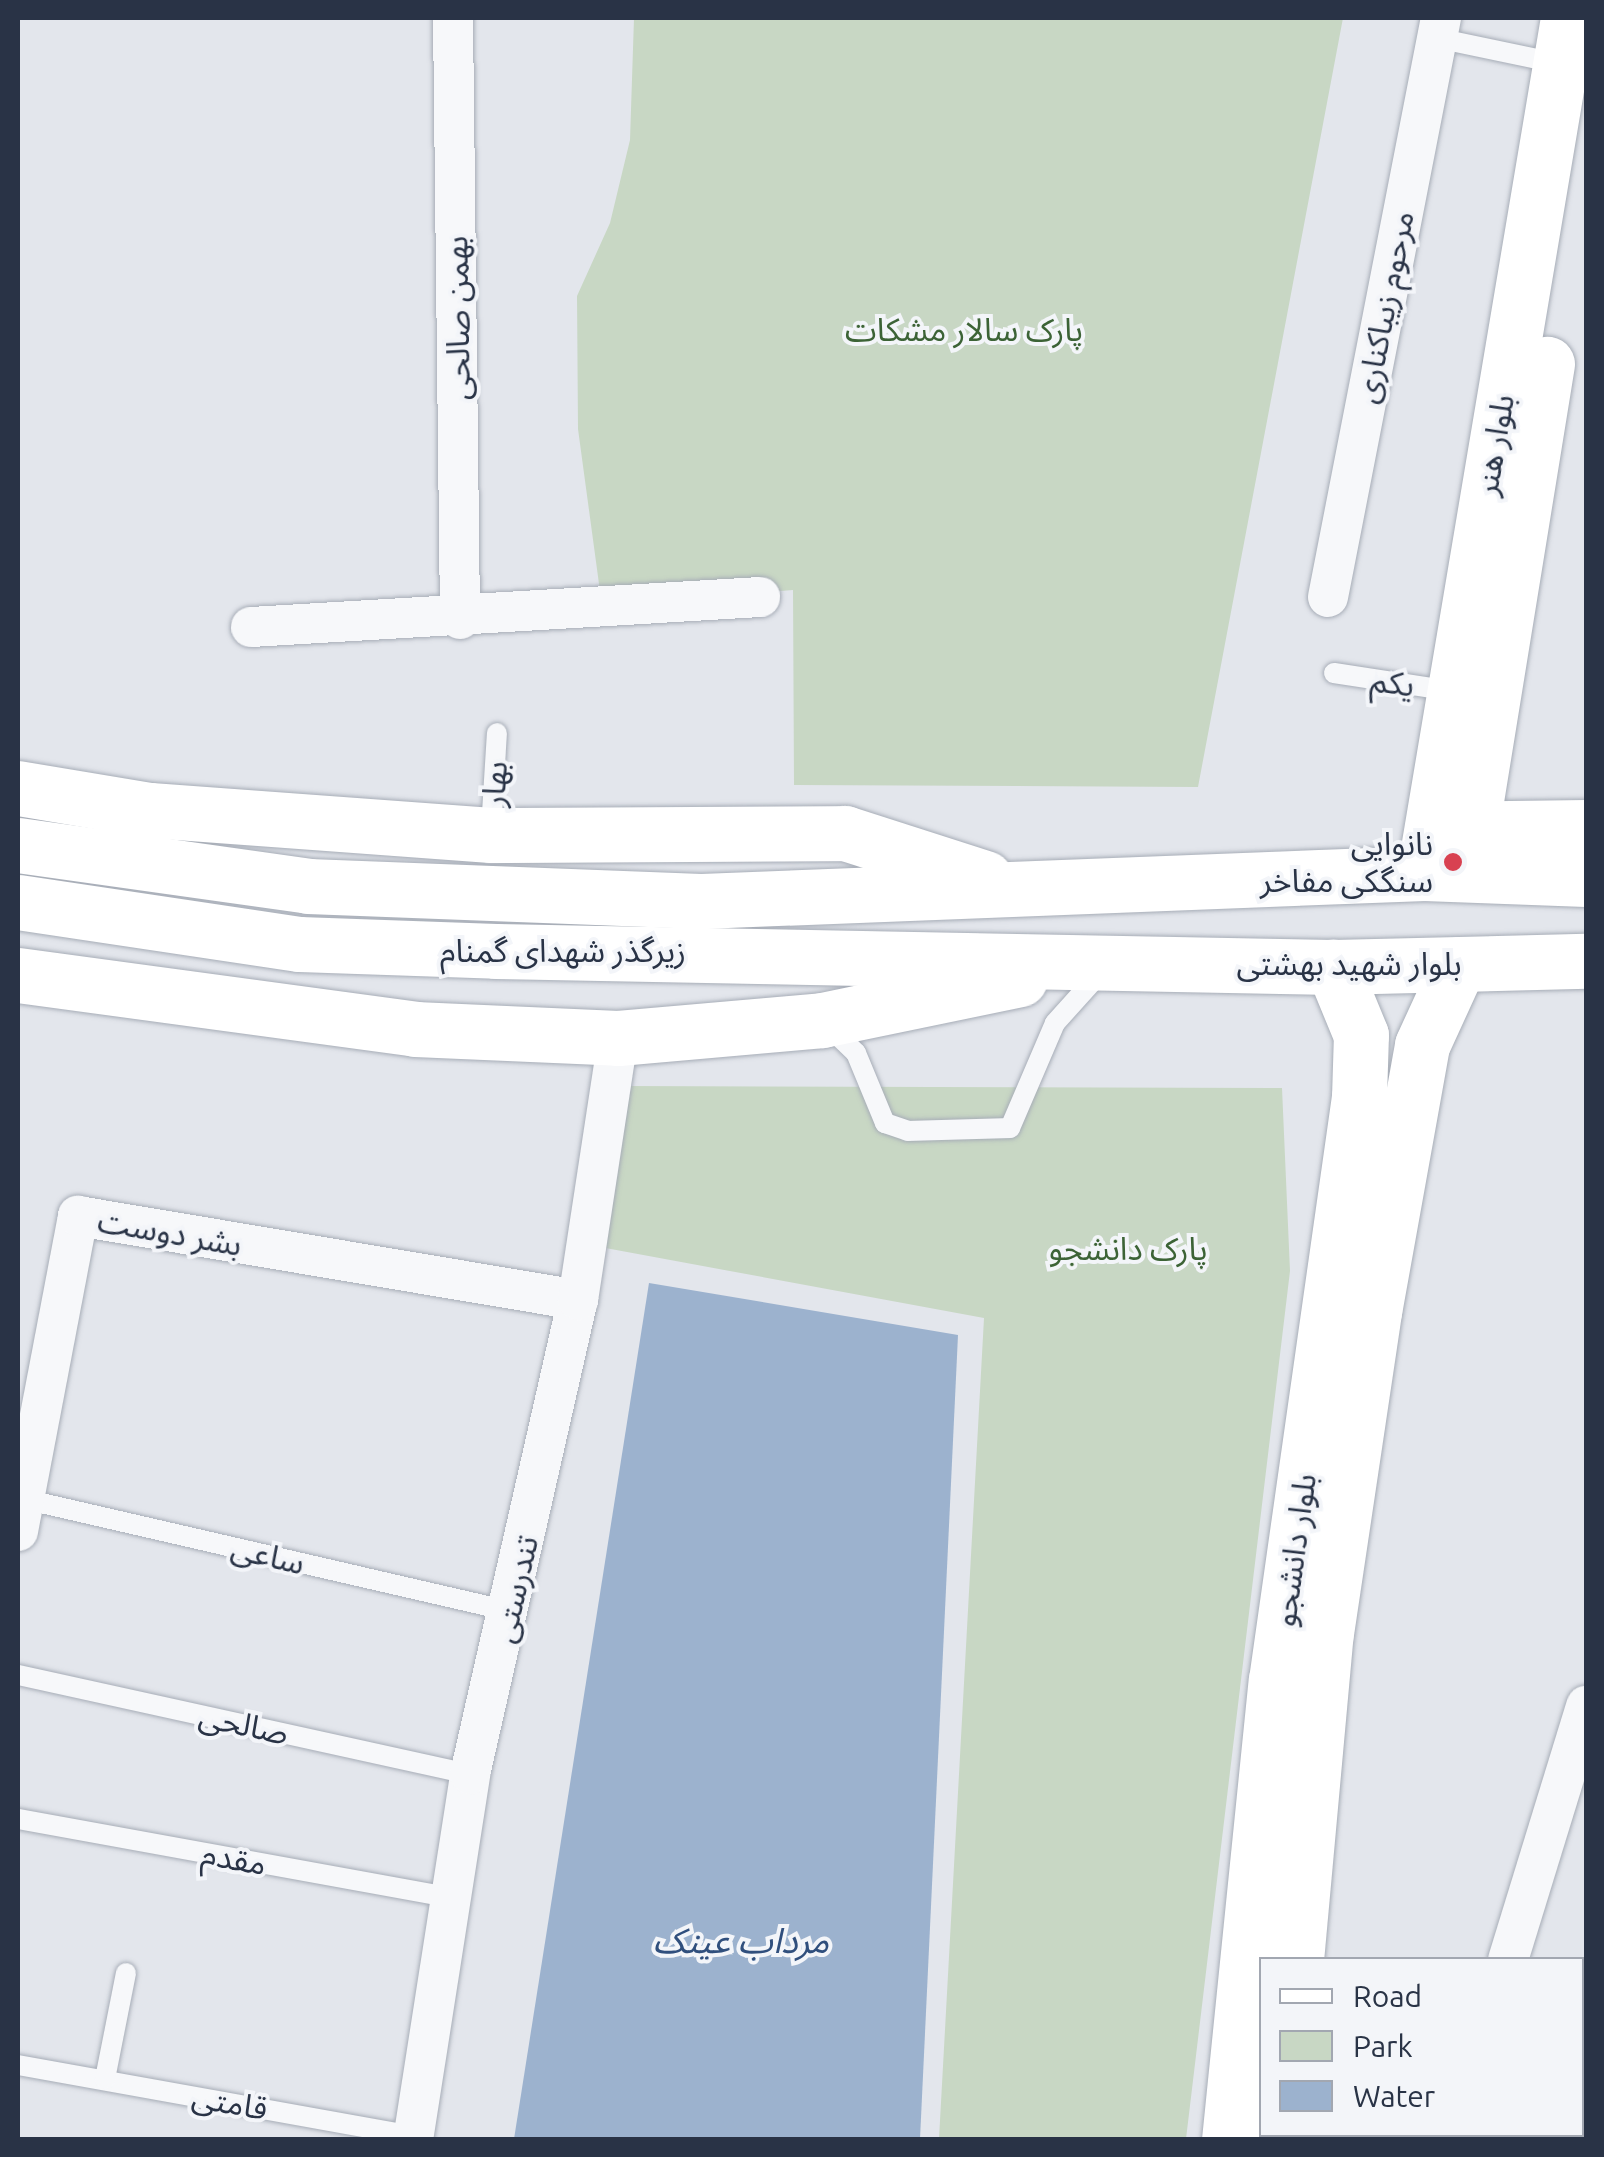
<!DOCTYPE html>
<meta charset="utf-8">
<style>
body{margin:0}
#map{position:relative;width:1604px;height:2157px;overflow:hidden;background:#e3e6ec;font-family:Ubuntu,"Noto Sans Arabic",sans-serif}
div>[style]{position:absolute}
.green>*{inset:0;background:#c8d7c4}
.water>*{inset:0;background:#9cb2ce}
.roads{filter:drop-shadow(0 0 2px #a7adb7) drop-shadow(0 0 2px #a7adb7)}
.lane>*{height:20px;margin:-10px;padding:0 10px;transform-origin:10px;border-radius:10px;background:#f7f8fa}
.street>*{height:40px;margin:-20px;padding:0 20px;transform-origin:20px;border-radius:20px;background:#f7f8fa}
.secondary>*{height:55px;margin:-27.5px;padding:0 27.5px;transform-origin:27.5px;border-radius:27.5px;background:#fff}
.highway>*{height:55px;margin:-27.5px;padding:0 27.5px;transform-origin:27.5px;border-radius:27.5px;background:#fff}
.dots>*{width:28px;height:28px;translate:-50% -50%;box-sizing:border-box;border:5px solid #f3f5f9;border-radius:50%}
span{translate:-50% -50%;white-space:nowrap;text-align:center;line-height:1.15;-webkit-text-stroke:8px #f3f5f9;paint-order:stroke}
.street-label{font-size:32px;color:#293346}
.park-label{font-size:32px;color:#3c6336}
.poi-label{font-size:32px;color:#293346}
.right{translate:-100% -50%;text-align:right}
.water-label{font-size:35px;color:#304f7d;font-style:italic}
.frame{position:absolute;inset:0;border:20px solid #293346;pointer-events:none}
.legend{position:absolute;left:1259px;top:1957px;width:325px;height:180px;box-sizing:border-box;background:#f3f5f9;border:2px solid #a2a7b1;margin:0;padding:12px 18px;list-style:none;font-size:30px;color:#293346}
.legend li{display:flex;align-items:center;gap:20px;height:50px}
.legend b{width:50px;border:2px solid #a2a7b1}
</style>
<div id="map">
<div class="green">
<i style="clip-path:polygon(634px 18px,1343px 18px,1198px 787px,794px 785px,793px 590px,602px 606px,578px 429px,577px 296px,610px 223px,630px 140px)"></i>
<i style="clip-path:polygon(624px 1086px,1282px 1088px,1290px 1271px,1186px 2139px,939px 2139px,984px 1318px,600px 1247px)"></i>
</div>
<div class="water">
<i style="clip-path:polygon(649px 1283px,958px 1335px,920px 2139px,514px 2139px)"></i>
</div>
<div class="roads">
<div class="lane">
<i style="left:1437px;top:38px;width:123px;rotate:11.8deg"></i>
<i style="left:1334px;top:673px;width:118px;rotate:8.7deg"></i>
<i style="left:491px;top:830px;width:97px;rotate:-86.5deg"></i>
<i style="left:827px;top:1025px;width:40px;rotate:44deg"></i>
<i style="left:856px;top:1053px;width:76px;rotate:67.5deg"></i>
<i style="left:885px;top:1123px;width:24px;rotate:19deg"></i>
<i style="left:908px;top:1131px;width:102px;rotate:-1.7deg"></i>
<i style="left:1010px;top:1128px;width:114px;rotate:-66.8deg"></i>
<i style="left:1055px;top:1023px;width:69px;rotate:-48deg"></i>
<i style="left:24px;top:1499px;width:500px;rotate:13deg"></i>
<i style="left:18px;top:1675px;width:463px;rotate:12.4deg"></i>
<i style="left:18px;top:1819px;width:440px;rotate:10.3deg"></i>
<i style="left:18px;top:2065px;width:402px;rotate:10.2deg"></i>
<i style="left:105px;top:2079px;width:108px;rotate:-78.8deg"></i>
</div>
<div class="street">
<i style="left:453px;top:18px;width:601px;rotate:89.33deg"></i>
<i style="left:1328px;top:597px;width:590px;rotate:-78.96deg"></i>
<i style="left:251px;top:627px;width:510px;rotate:-3.37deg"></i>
<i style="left:18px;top:1531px;width:321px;rotate:-79.2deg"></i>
<i style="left:78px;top:1216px;width:507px;rotate:9.54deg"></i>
<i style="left:1508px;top:1960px;width:266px;rotate:-72.9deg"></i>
<i style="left:1382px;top:2134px;width:21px;rotate:17deg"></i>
<i style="left:413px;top:2140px;width:370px;rotate:-81.1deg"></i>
<i style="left:470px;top:1774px;width:486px;rotate:-77.2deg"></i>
<i style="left:578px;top:1300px;width:265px;rotate:-81.3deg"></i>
<i style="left:1452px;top:2140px;width:6px;rotate:-72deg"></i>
</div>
<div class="secondary">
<i style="left:1435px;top:829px;width:151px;rotate:-0.8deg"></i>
<i style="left:1424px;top:873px;width:867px;rotate:-80.44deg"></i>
<i style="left:1464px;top:874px;width:517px;rotate:-80.76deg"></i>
<i style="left:1296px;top:1960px;width:328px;rotate:-84.8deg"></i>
<i style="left:1326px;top:1633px;width:325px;rotate:-81.5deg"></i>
<i style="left:1374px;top:1312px;width:271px;rotate:-79.8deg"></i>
<i style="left:1422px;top:1045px;width:89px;rotate:-65.4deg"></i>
<i style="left:1229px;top:2140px;width:462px;rotate:-84.2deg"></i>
<i style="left:1276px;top:1680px;width:589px;rotate:-81.9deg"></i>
<i style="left:1359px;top:1097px;width:62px;rotate:-88.2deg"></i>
<i style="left:1361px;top:1035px;width:74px;rotate:-112.4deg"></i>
<i style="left:1281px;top:2140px;width:6px;rotate:-81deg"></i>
</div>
<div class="highway">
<i style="left:18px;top:788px;width:134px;rotate:9.5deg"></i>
<i style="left:150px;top:810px;width:342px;rotate:4.2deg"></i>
<i style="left:491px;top:835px;width:354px;rotate:-0.3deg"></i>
<i style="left:845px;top:833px;width:147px;rotate:17.8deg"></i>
<i style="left:18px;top:845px;width:293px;rotate:8deg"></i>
<i style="left:308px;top:886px;width:393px;rotate:2.2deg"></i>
<i style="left:701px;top:901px;width:724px;rotate:-2.22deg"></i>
<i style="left:1424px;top:873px;width:162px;rotate:2.1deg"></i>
<i style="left:18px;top:902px;width:284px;rotate:8.5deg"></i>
<i style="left:299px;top:944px;width:197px;rotate:2deg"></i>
<i style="left:496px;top:951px;width:837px;rotate:1.1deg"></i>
<i style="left:1333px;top:967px;width:253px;rotate:-1.4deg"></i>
<i style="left:18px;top:975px;width:401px;rotate:7.7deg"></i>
<i style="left:415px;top:1029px;width:203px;rotate:2.5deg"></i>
<i style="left:618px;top:1038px;width:205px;rotate:-5deg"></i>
<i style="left:822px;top:1020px;width:202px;rotate:-11.7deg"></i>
</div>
</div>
<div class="dots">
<i style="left:1453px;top:862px;background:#d84151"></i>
</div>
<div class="street-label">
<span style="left:1384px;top:307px;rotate:-79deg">مرحوم زیباکناری</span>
<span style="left:457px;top:318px;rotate:-91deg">بهمن صالحی</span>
<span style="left:1494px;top:445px;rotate:-80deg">بلوار هنر</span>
<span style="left:1393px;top:682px;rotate:9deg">یکم</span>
<span style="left:494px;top:784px;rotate:-86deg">بهار</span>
<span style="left:563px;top:950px">زیرگذر شهدای گمنام</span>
<span style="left:1349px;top:963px">بلوار شهید بهشتی</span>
<span style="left:170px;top:1232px;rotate:10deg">بشر دوست</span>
<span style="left:1294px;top:1550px;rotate:-82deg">بلوار دانشجو</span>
<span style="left:268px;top:1555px;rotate:13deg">ساعی</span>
<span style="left:515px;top:1589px;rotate:-77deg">تندرستی</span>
<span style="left:244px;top:1724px;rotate:12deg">صالحی</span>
<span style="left:234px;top:1858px;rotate:10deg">مقدم</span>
<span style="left:230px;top:2102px;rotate:10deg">قامتی</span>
</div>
<div class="park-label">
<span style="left:964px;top:329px">پارک سالار مشکات</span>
<span style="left:1128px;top:1248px">پارک دانشجو</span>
</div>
<div class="poi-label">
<span class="right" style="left:1433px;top:862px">نانوایی<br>سنگکی مفاخر</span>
</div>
<div class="water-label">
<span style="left:741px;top:1940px">مرداب عینک</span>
</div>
<div class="frame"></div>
<ul class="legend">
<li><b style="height:12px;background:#fff"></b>Road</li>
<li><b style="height:28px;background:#c8d7c4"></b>Park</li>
<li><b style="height:28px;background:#9cb2ce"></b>Water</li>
</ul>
</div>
